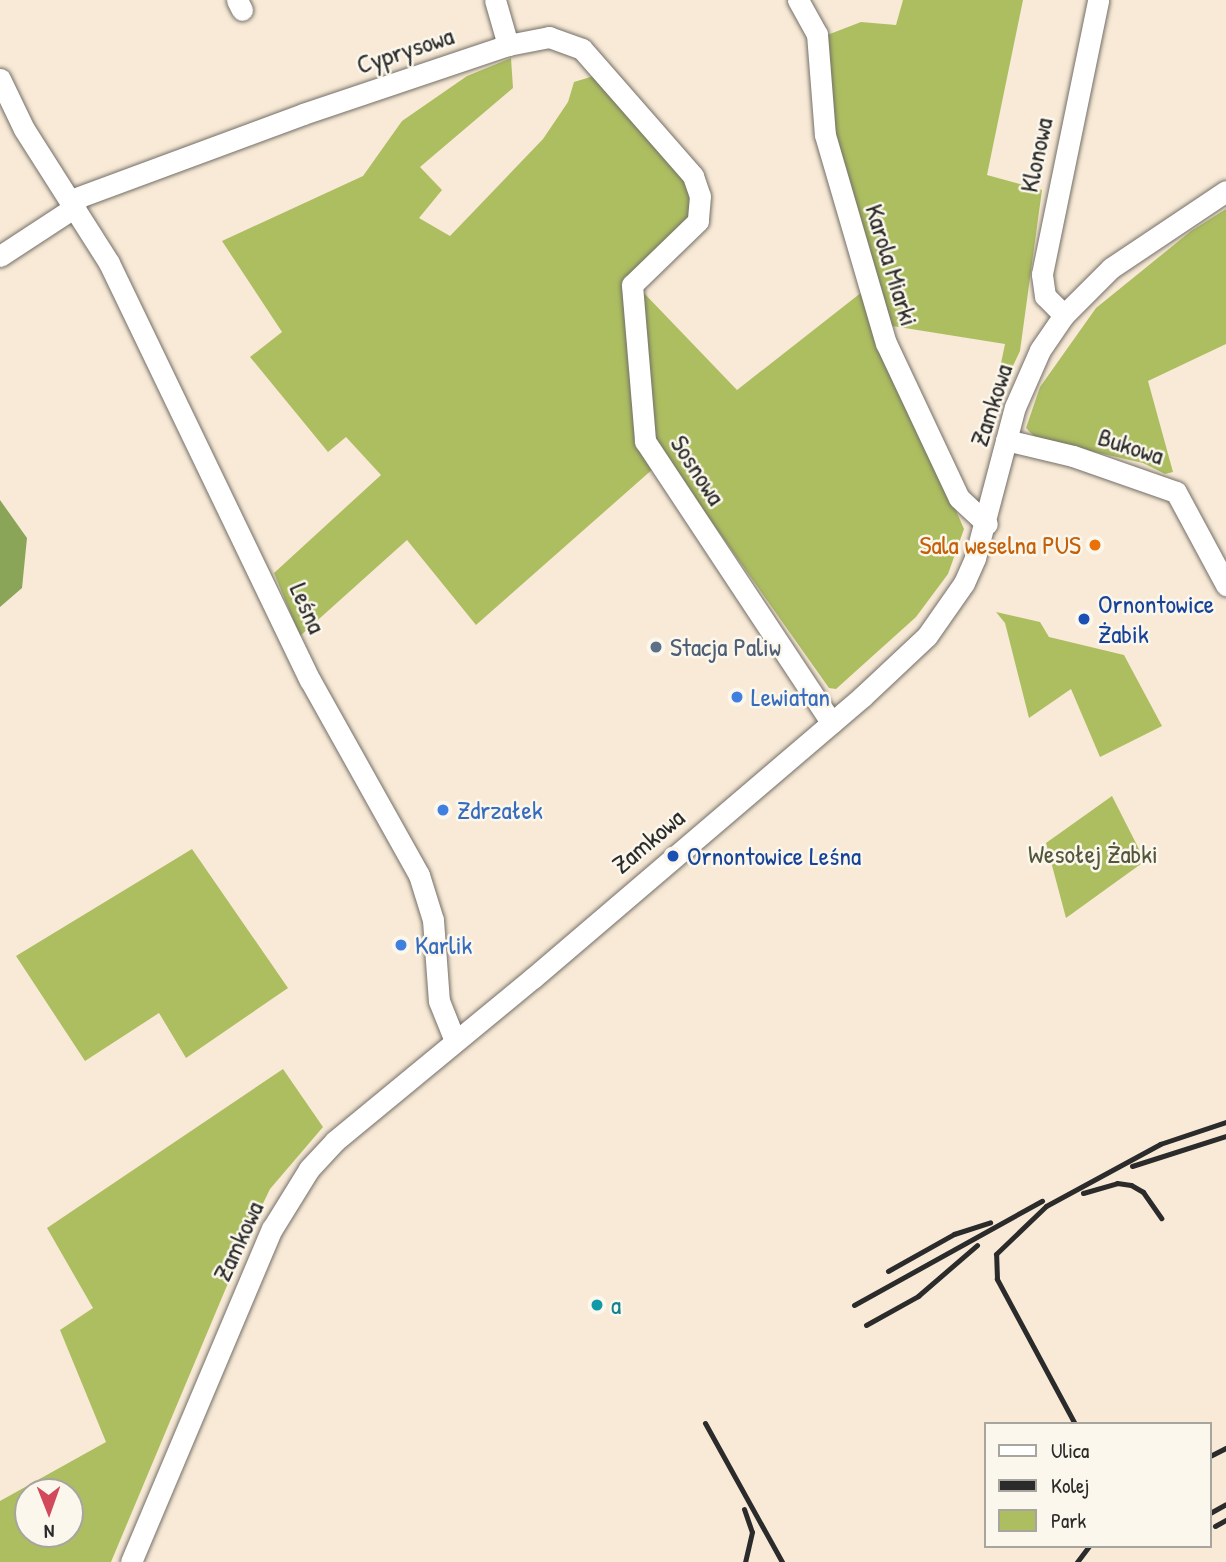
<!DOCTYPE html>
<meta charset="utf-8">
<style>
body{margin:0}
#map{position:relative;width:1226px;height:1562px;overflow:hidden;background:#f8ead6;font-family:"Patrick Hand",sans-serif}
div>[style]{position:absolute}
.green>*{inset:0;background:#adbe61}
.forest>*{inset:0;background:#8aa557}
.roads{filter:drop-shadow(0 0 2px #736e67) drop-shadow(0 0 2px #736e67)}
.minor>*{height:21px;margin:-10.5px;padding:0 10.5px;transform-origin:10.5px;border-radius:10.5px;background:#fff}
.rail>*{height:5px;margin:-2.5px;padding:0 2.5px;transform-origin:2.5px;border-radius:2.5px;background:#2b2b2b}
.dots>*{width:19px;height:19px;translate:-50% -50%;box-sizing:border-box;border:4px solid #fbf7ec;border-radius:50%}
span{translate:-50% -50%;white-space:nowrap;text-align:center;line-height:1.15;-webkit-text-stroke:5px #fbf7ec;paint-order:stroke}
.street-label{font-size:26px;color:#2b2b2b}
.food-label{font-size:26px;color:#c56008}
.right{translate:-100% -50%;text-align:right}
.transit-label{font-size:26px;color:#164399}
.left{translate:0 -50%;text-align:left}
.service-label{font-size:26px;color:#4e5e75}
.shop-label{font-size:26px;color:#366cbe}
.park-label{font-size:26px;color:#52573b}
.culture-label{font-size:26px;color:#0d838f}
.legend{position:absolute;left:984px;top:1422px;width:228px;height:126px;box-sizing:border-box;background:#fbf7ec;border:2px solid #a8a59f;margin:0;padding:9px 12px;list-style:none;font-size:21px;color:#2b2b2b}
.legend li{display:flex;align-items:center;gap:14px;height:35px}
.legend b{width:35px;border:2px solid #a8a59f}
.north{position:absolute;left:14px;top:1478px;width:70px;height:70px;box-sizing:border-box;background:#fbf7ec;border:2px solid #a8a59f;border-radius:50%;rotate:179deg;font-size:19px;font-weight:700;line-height:28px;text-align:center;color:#2b2b2b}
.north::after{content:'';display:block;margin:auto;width:24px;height:32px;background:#d1495b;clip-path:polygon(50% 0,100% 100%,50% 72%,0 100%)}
</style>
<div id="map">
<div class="green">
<i style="clip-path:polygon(903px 0,1023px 0,987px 175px,1042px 190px,1020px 351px,1011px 370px,1000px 368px,1005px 344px,886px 325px,828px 125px,822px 37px,861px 22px,896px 25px)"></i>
<i style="clip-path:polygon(511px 58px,513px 88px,420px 167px,442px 190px,419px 218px,450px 236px,543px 139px,568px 102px,574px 82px,597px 75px,682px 173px,693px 197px,691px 218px,632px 273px,654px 468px,476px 625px,407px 540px,300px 636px,274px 573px,381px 475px,346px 437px,328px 452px,250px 357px,282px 332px,222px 241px,363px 176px,402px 121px,467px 76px)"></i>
<i style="clip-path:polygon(1226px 209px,1226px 344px,1148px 381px,1173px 472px,1165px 474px,1143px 463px,1037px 439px,1026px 428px,1040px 387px,1096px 308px,1191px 231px)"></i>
<i style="clip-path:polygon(641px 290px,737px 390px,862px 292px,964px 529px,948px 574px,916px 617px,836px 689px,829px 688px,651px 436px)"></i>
<i style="clip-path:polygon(996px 612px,1040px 622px,1049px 637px,1124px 655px,1162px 726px,1100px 757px,1071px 689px,1029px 718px,1005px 623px)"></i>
<i style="clip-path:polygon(1112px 796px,1145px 861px,1066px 918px,1046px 843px)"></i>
<i style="clip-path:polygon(192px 849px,288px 988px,186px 1058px,159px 1013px,85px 1061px,16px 956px)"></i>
<i style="clip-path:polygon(evenodd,283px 1069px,323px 1127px,270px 1189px,252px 1226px,111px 1562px,0 1562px,0 1501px,106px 1442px,60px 1330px,93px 1308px,47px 1228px,283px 1069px,28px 1492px,70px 1492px,70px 1534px,28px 1534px,28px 1492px)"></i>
</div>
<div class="forest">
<i style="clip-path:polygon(0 500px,27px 538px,22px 588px,0 607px)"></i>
</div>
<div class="roads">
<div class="minor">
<i style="left:237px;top:0;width:11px;rotate:63deg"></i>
<i style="left:495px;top:0;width:47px;rotate:73.9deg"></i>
<i style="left:798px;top:0;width:39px;rotate:61deg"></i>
<i style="left:817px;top:34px;width:101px;rotate:85.5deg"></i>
<i style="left:825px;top:135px;width:217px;rotate:73.7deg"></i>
<i style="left:886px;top:343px;width:171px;rotate:64.8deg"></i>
<i style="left:959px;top:498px;width:38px;rotate:43deg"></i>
<i style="left:0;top:79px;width:55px;rotate:64.4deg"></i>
<i style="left:24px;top:129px;width:159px;rotate:57.6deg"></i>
<i style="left:109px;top:263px;width:463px;rotate:64.3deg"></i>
<i style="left:310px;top:680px;width:223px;rotate:60.8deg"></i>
<i style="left:419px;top:875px;width:47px;rotate:72.7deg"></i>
<i style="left:433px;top:920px;width:81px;rotate:85.8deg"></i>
<i style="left:439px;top:1001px;width:43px;rotate:68.2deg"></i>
<i style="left:71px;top:200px;width:247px;rotate:-20.3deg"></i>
<i style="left:303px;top:114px;width:216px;rotate:-18.6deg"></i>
<i style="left:508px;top:45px;width:42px;rotate:-11deg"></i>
<i style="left:549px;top:37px;width:35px;rotate:20deg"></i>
<i style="left:582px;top:49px;width:169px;rotate:48.8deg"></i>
<i style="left:693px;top:176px;width:21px;rotate:71deg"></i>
<i style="left:700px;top:196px;width:25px;rotate:95deg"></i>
<i style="left:698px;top:221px;width:92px;rotate:135.9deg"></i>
<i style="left:632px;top:285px;width:157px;rotate:85.2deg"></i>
<i style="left:645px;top:441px;width:338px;rotate:56.5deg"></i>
<i style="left:0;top:256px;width:90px;rotate:-33.2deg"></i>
<i style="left:1064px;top:315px;width:27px;rotate:-135deg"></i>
<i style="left:1045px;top:296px;width:22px;rotate:-98deg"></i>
<i style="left:1042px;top:274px;width:280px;rotate:-78.4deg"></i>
<i style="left:1006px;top:440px;width:69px;rotate:13.4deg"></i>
<i style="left:1073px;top:456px;width:109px;rotate:19.3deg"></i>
<i style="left:1176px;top:492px;width:106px;rotate:61.7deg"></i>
<i style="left:131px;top:1562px;width:362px;rotate:-67.1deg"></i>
<i style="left:272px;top:1229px;width:70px;rotate:-58.3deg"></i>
<i style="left:309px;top:1169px;width:38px;rotate:-47deg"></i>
<i style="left:335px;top:1141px;width:256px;rotate:-39.5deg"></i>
<i style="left:533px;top:978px;width:433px;rotate:-40.5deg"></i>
<i style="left:862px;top:697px;width:89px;rotate:-43.2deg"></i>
<i style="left:927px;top:636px;width:65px;rotate:-55.1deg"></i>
<i style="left:964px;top:583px;width:27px;rotate:-66deg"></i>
<i style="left:975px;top:558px;width:156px;rotate:-75.2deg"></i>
<i style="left:1015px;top:407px;width:62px;rotate:-66.3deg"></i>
<i style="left:1040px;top:350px;width:42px;rotate:-55.6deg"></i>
<i style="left:1064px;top:315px;width:66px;rotate:-45deg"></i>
<i style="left:1111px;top:268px;width:138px;rotate:-33.8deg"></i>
</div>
</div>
<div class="rail">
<i style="left:1132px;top:1166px;width:99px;rotate:-17.7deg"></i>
<i style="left:1083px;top:1193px;width:35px;rotate:-16deg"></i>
<i style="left:1117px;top:1183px;width:14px;rotate:8deg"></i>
<i style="left:1131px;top:1185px;width:14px;rotate:30deg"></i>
<i style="left:1143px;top:1192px;width:32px;rotate:55deg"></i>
<i style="left:888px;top:1271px;width:76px;rotate:-29.3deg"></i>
<i style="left:954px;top:1234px;width:38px;rotate:-18deg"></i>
<i style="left:854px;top:1305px;width:215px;rotate:-29deg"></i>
<i style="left:866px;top:1325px;width:60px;rotate:-29.1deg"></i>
<i style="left:918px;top:1296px;width:78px;rotate:-40.8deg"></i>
<i style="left:705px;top:1423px;width:159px;rotate:61deg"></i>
<i style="left:1075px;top:1424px;width:165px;rotate:-118.3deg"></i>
<i style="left:997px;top:1279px;width:25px;rotate:-92deg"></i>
<i style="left:996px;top:1254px;width:69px;rotate:-43.8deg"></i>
<i style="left:1046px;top:1206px;width:130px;rotate:-28.5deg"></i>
<i style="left:1160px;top:1144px;width:70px;rotate:-18.4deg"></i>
<i style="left:1210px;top:1456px;width:18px;rotate:-27deg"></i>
<i style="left:744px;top:1509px;width:24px;rotate:71deg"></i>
<i style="left:752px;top:1532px;width:31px;rotate:103deg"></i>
<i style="left:1210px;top:1513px;width:18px;rotate:-29deg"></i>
<i style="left:1215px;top:1526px;width:13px;rotate:-29deg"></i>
<i style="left:1077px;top:1562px;width:20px;rotate:-53deg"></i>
</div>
<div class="dots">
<i style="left:1095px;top:545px;background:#e8710a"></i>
<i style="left:1084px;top:619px;background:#1a4fb4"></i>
<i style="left:656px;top:647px;background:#5c6f8a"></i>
<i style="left:737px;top:697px;background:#3f7fe0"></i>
<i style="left:443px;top:810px;background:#3f7fe0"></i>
<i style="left:673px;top:856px;background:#1a4fb4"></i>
<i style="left:401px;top:945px;background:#3f7fe0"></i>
<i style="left:597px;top:1305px;background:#0f9aa8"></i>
</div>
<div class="street-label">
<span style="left:405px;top:50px;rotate:-18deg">Cyprysowa</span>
<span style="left:1036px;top:155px;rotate:-78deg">Klonowa</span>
<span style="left:892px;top:265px;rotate:73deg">Karola Miarki</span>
<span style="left:991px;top:405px;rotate:-72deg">Zamkowa</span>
<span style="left:1131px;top:446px;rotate:18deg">Bukowa</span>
<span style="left:698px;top:470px;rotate:57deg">Sosnowa</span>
<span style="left:308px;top:608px;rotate:66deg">Leśna</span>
<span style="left:648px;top:841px;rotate:-40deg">Zamkowa</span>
<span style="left:238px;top:1241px;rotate:-65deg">Zamkowa</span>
</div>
<div class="food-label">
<span class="right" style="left:1081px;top:545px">Sala weselna PUS</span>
</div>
<div class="transit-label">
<span class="left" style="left:1098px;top:619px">Ornontowice<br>Żabik</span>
<span class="left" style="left:687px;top:856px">Ornontowice Leśna</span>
</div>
<div class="service-label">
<span class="left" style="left:670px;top:647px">Stacja Paliw</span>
</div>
<div class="shop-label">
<span class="left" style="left:751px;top:697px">Lewiatan</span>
<span class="left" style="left:457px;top:810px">Zdrzałek</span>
<span class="left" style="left:415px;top:945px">Karlik</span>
</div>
<div class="park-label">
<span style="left:1093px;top:854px">Wesołej Żabki</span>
</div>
<div class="culture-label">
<span class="left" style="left:611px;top:1305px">a</span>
</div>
<ul class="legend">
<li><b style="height:9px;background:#fff"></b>Ulica</li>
<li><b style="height:9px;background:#2b2b2b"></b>Kolej</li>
<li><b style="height:19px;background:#adbe61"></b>Park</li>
</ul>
<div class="north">N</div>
</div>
